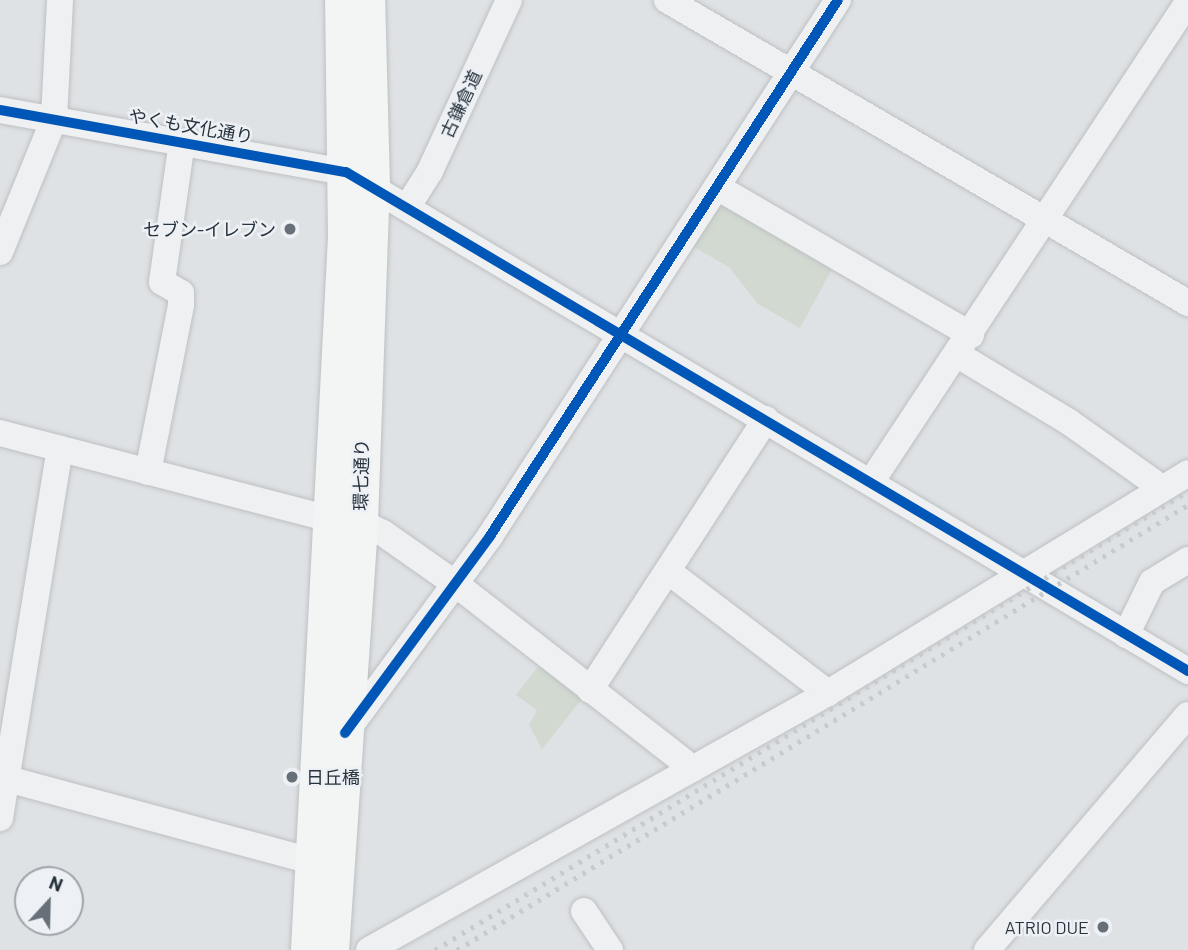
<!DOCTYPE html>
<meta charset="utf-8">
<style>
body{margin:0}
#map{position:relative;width:1188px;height:950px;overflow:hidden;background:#dfe2e5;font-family:Barlow,"Noto Sans JP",sans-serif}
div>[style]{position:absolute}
.green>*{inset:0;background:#d1d9d0}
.roads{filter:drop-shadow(0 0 2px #bec0c3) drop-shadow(0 0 2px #bec0c3)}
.minor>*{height:26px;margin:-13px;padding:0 13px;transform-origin:13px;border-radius:13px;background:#eff0f1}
.major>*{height:33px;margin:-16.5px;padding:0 16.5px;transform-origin:16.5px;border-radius:16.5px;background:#f3f5f5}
.rail>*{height:5px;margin-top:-2.5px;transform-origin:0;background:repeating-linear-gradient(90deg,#c8cbcd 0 3.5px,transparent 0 10.5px)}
.cycleway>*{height:10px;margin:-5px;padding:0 5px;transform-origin:5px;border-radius:5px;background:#0057b8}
.dots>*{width:19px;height:19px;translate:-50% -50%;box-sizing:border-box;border:4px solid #edf1f5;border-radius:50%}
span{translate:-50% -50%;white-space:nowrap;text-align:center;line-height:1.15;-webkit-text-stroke:5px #edf1f5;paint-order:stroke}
.street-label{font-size:18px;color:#27333d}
.poi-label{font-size:18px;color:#27333d}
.right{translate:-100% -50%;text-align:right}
.left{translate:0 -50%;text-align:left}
.north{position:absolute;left:14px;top:866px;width:70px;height:70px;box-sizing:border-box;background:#edf1f5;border:2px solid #9ea5ab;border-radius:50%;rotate:22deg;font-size:19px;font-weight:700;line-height:28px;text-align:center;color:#27333d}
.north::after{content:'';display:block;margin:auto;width:24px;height:32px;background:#677078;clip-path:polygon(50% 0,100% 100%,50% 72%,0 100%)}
</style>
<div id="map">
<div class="green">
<i style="clip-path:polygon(719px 195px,837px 260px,800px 328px,758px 304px,729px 267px,687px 243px)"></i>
<i style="clip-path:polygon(548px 666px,586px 694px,542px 749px,529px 725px,537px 710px,516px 695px,537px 668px)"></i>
</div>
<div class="roads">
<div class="minor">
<i style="left:667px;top:0;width:603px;rotate:30.18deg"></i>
<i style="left:0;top:110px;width:352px;rotate:10.2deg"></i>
<i style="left:346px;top:172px;width:979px;rotate:30.65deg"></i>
<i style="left:717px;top:187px;width:294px;rotate:30.2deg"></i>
<i style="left:408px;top:206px;width:41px;rotate:-57.8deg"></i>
<i style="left:430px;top:171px;width:188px;rotate:-65.2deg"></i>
<i style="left:0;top:252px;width:144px;rotate:-67.9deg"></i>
<i style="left:54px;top:119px;width:119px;rotate:-87.1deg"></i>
<i style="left:958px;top:355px;width:130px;rotate:31.1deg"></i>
<i style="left:1069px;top:422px;width:114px;rotate:35.4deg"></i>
<i style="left:0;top:433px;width:341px;rotate:14.6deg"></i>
<i style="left:148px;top:472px;width:170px;rotate:-78.8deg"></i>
<i style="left:181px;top:305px;width:12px;rotate:-90deg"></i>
<i style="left:181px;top:293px;width:22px;rotate:-150deg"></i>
<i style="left:162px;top:282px;width:141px;rotate:-81.9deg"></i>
<i style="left:871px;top:482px;width:575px;rotate:-56.56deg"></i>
<i style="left:361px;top:522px;width:25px;rotate:27deg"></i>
<i style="left:383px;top:533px;width:90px;rotate:35.1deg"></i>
<i style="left:457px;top:585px;width:299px;rotate:37.9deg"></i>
<i style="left:669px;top:572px;width:200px;rotate:37.3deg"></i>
<i style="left:1126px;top:635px;width:59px;rotate:-63.9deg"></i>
<i style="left:1152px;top:582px;width:42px;rotate:-31.4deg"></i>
<i style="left:590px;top:690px;width:323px;rotate:-57deg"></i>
<i style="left:345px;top:733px;width:245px;rotate:-53.6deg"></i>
<i style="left:490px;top:536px;width:639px;rotate:-57.01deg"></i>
<i style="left:0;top:777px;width:311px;rotate:15.1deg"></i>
<i style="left:0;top:818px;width:374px;rotate:-80.8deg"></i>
<i style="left:584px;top:911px;width:47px;rotate:56.3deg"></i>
<i style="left:369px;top:950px;width:526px;rotate:-29.25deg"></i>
<i style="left:828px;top:693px;width:422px;rotate:-31.4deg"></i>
<i style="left:987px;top:950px;width:309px;rotate:-49.5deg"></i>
</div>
<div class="major">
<i style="left:307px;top:950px;width:715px;rotate:-87.03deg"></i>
<i style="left:344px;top:236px;width:236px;rotate:-90.7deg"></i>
<i style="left:332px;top:950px;width:429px;rotate:-86.1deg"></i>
<i style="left:361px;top:522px;width:336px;rotate:-88deg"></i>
<i style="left:373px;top:186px;width:186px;rotate:-91.5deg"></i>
</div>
</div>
<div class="rail">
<i style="left:435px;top:950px;width:882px;rotate:-31.36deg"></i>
<i style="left:457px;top:950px;width:856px;rotate:-31.33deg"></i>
</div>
<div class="cycleway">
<i style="left:0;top:110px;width:352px;rotate:10.2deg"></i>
<i style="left:346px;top:172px;width:979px;rotate:30.65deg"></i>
<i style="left:345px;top:733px;width:245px;rotate:-53.6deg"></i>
<i style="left:490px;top:536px;width:639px;rotate:-57.01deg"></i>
</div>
<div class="dots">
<i style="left:290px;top:229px;background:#677078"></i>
<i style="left:292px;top:777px;background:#677078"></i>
<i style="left:1103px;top:927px;background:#677078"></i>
</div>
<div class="street-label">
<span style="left:461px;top:104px;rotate:-65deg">古鎌倉道</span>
<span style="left:191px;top:126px;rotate:10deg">やくも文化通り</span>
<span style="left:361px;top:475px;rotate:-89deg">環七通り</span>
</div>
<div class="poi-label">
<span class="right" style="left:276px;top:229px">セブン-イレブン</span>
<span class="left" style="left:306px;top:777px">日丘橋</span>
<span class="right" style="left:1089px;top:927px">ATRIO DUE</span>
</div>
<div class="north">N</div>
</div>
